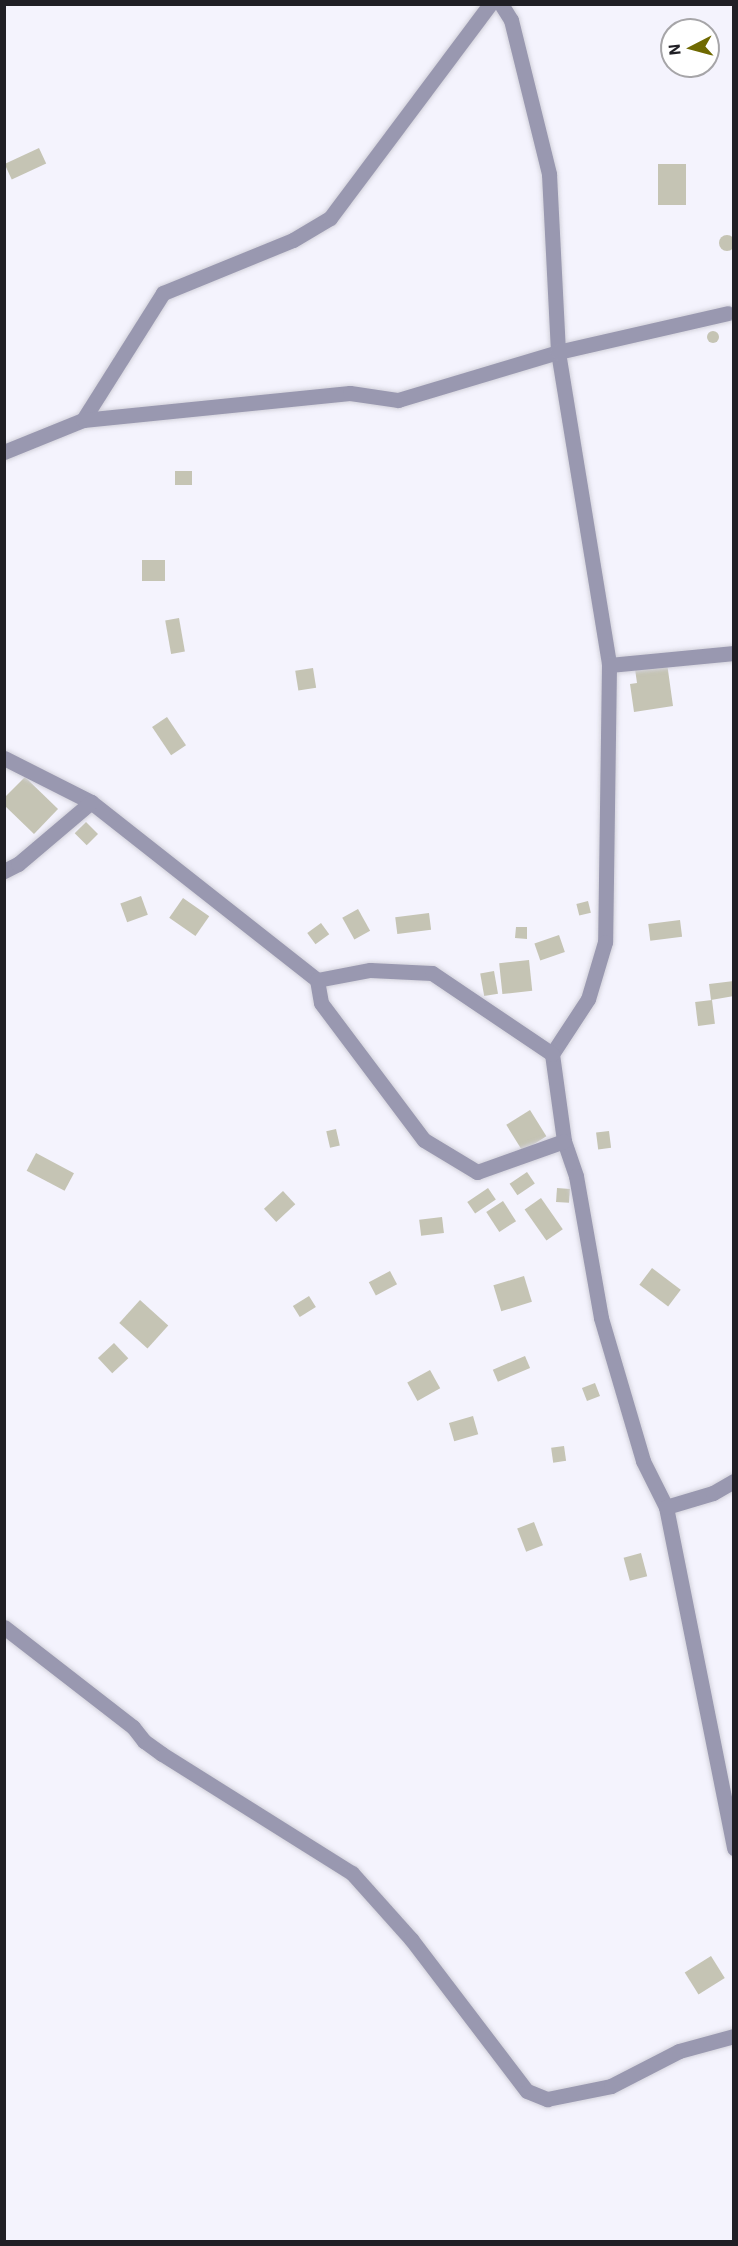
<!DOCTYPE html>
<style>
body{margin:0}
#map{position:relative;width:738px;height:2246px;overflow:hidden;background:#f4f3fd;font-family:"IBM Plex Sans",sans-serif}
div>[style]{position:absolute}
.building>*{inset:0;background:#c5c4b4;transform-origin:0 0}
.round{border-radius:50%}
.roads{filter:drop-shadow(0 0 2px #d2d1da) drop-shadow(0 0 2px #d2d1da)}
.minor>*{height:15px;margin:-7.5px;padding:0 7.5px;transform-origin:7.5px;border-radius:7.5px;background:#9998b0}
span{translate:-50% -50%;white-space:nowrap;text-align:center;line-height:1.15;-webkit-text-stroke:5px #fff;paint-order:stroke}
.frame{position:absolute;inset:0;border:6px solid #201f25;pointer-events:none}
.north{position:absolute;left:660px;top:18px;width:60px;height:60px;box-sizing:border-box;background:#fff;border:2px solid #a6a5a8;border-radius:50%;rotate:264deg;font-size:16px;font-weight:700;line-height:24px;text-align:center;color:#201f25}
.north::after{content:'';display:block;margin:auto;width:21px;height:27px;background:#6f6901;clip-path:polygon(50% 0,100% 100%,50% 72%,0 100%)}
</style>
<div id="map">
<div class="building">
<i style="left:39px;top:148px;width:17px;height:38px;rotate:65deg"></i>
<i style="left:658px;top:164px;width:28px;height:41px"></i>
<i class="round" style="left:719px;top:235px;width:16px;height:16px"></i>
<i class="round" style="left:707px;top:331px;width:12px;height:12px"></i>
<i style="left:175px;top:471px;width:17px;height:14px"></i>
<i style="left:142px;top:560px;width:23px;height:21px"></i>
<i style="left:179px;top:618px;width:34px;height:14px;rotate:80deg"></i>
<i style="clip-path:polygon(667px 663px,673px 706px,634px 712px,630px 684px,637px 683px,635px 669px)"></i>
<i style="left:313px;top:668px;width:20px;height:18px;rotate:81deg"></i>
<i style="left:167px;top:717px;width:34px;height:18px;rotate:56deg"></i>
<i style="clip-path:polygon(25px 777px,58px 809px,34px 834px,4px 805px,4px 798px)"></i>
<i style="left:86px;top:822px;width:17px;height:16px;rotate:45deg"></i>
<i style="left:141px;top:896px;width:20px;height:22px;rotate:70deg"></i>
<i style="left:183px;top:898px;width:32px;height:24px;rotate:35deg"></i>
<i style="left:588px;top:901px;width:12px;height:12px;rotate:76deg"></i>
<i style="left:358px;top:909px;width:25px;height:18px;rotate:61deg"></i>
<i style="left:429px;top:913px;width:17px;height:34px;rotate:83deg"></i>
<i style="left:680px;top:920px;width:17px;height:32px;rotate:83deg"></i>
<i style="left:321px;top:923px;width:14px;height:17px;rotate:54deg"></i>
<i style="clip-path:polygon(516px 927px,527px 927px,527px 939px,515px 938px)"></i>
<i style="left:559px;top:935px;width:18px;height:26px;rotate:71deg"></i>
<i style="left:529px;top:960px;width:31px;height:30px;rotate:84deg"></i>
<i style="left:494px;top:971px;width:23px;height:14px;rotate:80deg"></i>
<i style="clip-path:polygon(734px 981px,734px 996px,711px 1000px,709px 984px)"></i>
<i style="left:712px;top:1000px;width:24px;height:17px;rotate:83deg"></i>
<i style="left:530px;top:1110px;width:31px;height:28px;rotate:58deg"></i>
<i style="left:336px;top:1129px;width:17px;height:10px;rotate:77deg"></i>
<i style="left:609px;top:1131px;width:17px;height:13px;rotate:83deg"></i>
<i style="left:36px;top:1153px;width:43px;height:20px;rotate:28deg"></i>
<i style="left:527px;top:1172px;width:14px;height:21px;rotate:56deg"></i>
<i style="left:488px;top:1188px;width:14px;height:25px;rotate:56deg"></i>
<i style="left:557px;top:1188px;width:13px;height:14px;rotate:4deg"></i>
<i style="left:283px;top:1191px;width:18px;height:26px;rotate:47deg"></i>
<i style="left:541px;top:1198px;width:38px;height:20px;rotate:55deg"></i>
<i style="left:503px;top:1201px;width:24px;height:20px;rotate:57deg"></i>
<i style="left:442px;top:1217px;width:16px;height:23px;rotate:83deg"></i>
<i style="left:652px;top:1268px;width:36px;height:21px;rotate:37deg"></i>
<i style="left:390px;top:1271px;width:15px;height:24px;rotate:62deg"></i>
<i style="left:524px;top:1276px;width:27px;height:32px;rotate:73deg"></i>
<i style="left:309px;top:1296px;width:13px;height:19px;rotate:58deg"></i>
<i style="left:140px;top:1300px;width:38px;height:31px;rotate:42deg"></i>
<i style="left:114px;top:1343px;width:21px;height:22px;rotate:47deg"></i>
<i style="left:525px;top:1356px;width:13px;height:35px;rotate:67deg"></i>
<i style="left:430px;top:1370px;width:21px;height:26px;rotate:61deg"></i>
<i style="left:595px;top:1383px;width:14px;height:14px;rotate:69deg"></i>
<i style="left:473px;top:1416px;width:19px;height:25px;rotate:74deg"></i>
<i style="left:564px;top:1446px;width:15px;height:13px;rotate:82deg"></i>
<i style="left:534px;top:1522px;width:25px;height:18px;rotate:69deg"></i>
<i style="left:641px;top:1553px;width:24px;height:18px;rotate:75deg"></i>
<i style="left:711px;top:1956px;width:26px;height:31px;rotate:58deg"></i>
</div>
<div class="roads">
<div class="minor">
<i style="left:501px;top:4px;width:19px;rotate:58deg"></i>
<i style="left:511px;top:20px;width:159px;rotate:76.1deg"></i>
<i style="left:549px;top:174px;width:178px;rotate:87.1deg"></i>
<i style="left:558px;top:352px;width:317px;rotate:80.7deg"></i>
<i style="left:609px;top:665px;width:277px;rotate:90.8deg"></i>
<i style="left:605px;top:942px;width:59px;rotate:106.6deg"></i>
<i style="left:588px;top:999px;width:66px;rotate:123.2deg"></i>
<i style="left:552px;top:1054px;width:88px;rotate:82.1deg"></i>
<i style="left:564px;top:1141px;width:37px;rotate:71deg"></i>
<i style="left:576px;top:1176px;width:144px;rotate:80deg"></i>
<i style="left:601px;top:1318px;width:149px;rotate:73.6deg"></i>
<i style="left:643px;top:1461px;width:51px;rotate:63.4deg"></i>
<i style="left:666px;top:1507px;width:348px;rotate:78.7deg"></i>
<i style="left:83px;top:420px;width:150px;rotate:-57.8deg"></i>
<i style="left:163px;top:293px;width:140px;rotate:-22.2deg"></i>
<i style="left:293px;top:240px;width:43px;rotate:-30.7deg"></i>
<i style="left:330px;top:218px;width:267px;rotate:-53.2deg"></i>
<i style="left:4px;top:452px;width:85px;rotate:-22.1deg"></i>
<i style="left:83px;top:420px;width:268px;rotate:-5.8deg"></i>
<i style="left:350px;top:393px;width:49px;rotate:8.3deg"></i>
<i style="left:398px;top:400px;width:167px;rotate:-16.7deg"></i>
<i style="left:558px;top:352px;width:174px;rotate:-12.9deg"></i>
<i style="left:609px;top:665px;width:126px;rotate:-5.5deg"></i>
<i style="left:4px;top:758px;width:97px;rotate:26.8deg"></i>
<i style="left:91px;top:802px;width:288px;rotate:38.2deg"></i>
<i style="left:317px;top:980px;width:23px;rotate:80deg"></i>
<i style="left:321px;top:1003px;width:171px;rotate:53.1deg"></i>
<i style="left:424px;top:1140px;width:62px;rotate:31.1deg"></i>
<i style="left:477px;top:1172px;width:92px;rotate:-19.6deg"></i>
<i style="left:4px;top:871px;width:16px;rotate:-27deg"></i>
<i style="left:18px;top:864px;width:96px;rotate:-40.3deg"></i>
<i style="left:317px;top:980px;width:54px;rotate:-10.7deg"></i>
<i style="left:370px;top:970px;width:62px;rotate:2.8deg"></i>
<i style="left:432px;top:973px;width:145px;rotate:34deg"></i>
<i style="left:666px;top:1507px;width:49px;rotate:-16.6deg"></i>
<i style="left:713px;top:1493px;width:24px;rotate:-30deg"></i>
<i style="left:4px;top:1627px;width:163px;rotate:37.8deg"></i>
<i style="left:133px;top:1727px;width:18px;rotate:52deg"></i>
<i style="left:144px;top:1741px;width:22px;rotate:36deg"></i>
<i style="left:162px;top:1754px;width:224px;rotate:32.1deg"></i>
<i style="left:352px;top:1873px;width:89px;rotate:48.2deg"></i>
<i style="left:411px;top:1939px;width:191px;rotate:52.7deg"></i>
<i style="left:527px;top:2091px;width:22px;rotate:22deg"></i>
<i style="left:547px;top:2099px;width:65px;rotate:-11.5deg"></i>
<i style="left:611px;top:2086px;width:76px;rotate:-27.2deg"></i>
<i style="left:679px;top:2051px;width:57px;rotate:-15.3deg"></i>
</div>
</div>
<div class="frame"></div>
<div class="north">N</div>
</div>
